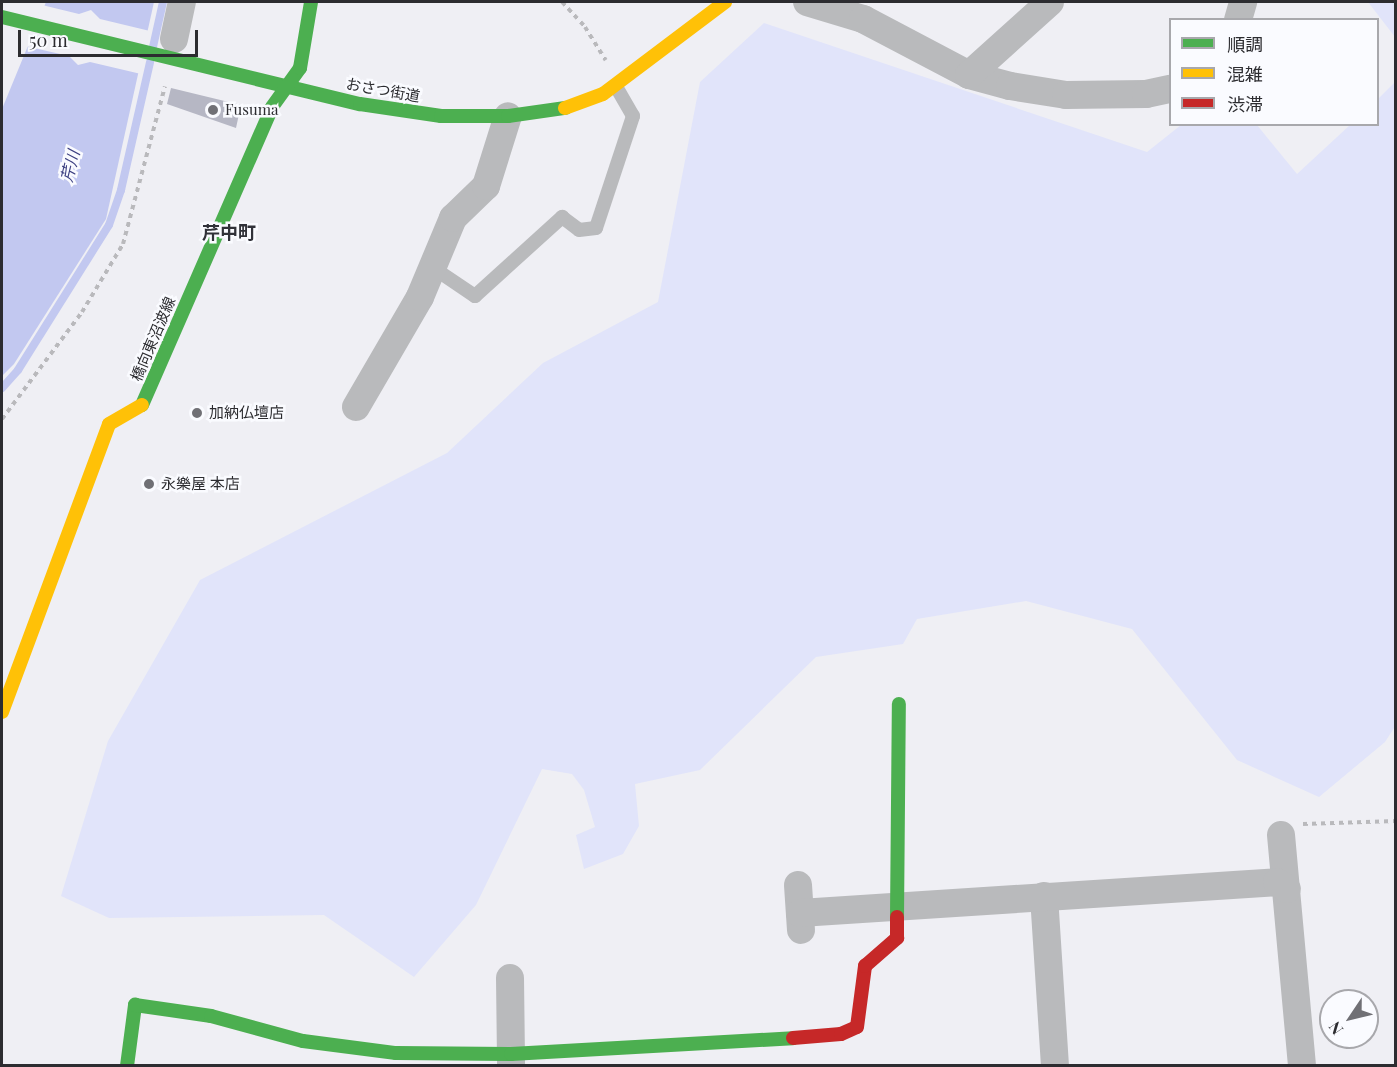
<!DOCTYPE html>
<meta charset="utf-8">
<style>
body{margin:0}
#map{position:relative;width:1397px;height:1067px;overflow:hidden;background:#efeff4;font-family:"Playfair Display","Noto Sans JP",serif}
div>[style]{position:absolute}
.green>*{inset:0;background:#e1e4fa}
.water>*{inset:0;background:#c2c8f0}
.pier>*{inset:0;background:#efeff4}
.stream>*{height:8px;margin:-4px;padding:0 4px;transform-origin:4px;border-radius:4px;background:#c2c8f0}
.building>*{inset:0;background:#b6b7c4}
.path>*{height:4px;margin-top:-2px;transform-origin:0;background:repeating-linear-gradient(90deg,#b9b9bc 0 4.5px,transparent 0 9px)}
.lane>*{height:14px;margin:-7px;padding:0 7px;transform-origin:7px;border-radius:7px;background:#b9babc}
.street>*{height:28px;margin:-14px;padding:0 14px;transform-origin:14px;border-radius:14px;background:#b9babc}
.fast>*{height:14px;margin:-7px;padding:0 7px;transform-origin:7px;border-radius:7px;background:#4caf50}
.slow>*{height:14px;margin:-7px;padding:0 7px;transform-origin:7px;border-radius:7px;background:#ffc107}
.jam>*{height:14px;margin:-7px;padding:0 7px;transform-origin:7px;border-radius:7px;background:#c62828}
.dots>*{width:16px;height:16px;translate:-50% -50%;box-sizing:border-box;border:3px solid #fafbff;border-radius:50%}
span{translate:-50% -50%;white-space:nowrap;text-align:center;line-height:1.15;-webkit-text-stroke:5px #fafbff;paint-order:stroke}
.street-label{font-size:15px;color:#2c2c30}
.poi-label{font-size:15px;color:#2c2c30}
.left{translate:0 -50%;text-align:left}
.water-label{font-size:16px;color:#3d4082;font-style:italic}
.quarter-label{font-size:18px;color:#313239;font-weight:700}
.frame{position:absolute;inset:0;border:3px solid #2c2c30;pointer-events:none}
.legend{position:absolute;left:1169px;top:18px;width:210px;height:108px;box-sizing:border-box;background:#fafbff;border:2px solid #a8a8ac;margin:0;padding:8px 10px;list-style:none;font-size:18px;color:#2c2c30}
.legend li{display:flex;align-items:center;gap:12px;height:30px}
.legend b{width:30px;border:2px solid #a8a8ac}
.north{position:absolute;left:1319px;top:989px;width:60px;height:60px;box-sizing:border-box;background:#fafbff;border:2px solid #a8a8ac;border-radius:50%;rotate:235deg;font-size:16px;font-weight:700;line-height:24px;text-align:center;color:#2c2c30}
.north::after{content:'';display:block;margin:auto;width:21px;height:27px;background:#707075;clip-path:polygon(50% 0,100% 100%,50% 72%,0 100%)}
.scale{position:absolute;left:18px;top:30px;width:180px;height:27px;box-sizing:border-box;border:3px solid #2c2c30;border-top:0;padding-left:8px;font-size:18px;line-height:21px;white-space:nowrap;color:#2c2c30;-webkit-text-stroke:4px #fafbff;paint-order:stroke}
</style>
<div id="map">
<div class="green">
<i style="clip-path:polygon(1368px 2px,1395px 2px,1395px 37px)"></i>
<i style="clip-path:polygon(764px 23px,1147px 152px,1181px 125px,1257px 125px,1297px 174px,1350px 125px,1378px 124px,1378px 99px,1395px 82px,1396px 725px,1385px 742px,1319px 797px,1237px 760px,1132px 629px,1026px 601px,917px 619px,903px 644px,816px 657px,700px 770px,635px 784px,639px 826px,623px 854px,584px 869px,576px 835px,595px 827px,584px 790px,572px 774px,542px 769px,476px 905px,414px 977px,324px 915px,109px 918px,61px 896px,108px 741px,200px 580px,447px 453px,543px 363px,658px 302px,700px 82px)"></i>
</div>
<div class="water">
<i style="clip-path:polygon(46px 2px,154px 2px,106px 219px,14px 364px,2px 376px,2px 109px)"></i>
</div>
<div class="pier">
<i style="clip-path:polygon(42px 5px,79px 14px,91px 10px,100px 19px,150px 31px,141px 74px,90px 62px,78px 65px,69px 56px,25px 46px)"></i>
</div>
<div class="stream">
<i style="left:153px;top:47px;width:46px;rotate:-77.5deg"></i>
<i style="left:2px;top:388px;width:24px;rotate:-48deg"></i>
<i style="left:18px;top:370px;width:171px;rotate:-57.9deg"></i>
<i style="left:109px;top:225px;width:37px;rotate:-71deg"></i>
<i style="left:121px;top:190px;width:131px;rotate:-77.2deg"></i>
</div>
<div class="building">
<i style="clip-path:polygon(171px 88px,241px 105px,236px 128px,167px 104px)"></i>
</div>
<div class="path">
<i style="left:562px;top:2px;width:34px;rotate:47deg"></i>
<i style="left:585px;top:27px;width:39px;rotate:58deg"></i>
<i style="left:2px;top:419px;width:134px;rotate:-53.2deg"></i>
<i style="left:82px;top:312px;width:79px;rotate:-58.9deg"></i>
<i style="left:123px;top:244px;width:163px;rotate:-75.1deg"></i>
<i style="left:1303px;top:824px;width:93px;rotate:-1.8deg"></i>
</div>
<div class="lane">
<i style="left:432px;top:267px;width:52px;rotate:34deg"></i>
<i style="left:475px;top:296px;width:118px;rotate:-42.2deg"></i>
<i style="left:562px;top:217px;width:21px;rotate:37deg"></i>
<i style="left:579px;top:230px;width:17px;rotate:-7deg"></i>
<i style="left:596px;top:228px;width:118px;rotate:-71.7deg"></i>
<i style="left:633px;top:116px;width:34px;rotate:-120deg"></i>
</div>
<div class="street">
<i style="left:807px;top:2px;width:59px;rotate:16.9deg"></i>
<i style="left:863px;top:19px;width:120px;rotate:27.8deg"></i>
<i style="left:969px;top:75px;width:42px;rotate:15deg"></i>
<i style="left:1010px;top:86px;width:57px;rotate:9.1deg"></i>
<i style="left:1066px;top:95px;width:80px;rotate:-0.7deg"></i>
<i style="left:1146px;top:94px;width:25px;rotate:-12deg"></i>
<i style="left:1238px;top:20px;width:19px;rotate:-74deg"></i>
<i style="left:174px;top:39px;width:38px;rotate:-78deg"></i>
<i style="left:969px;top:75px;width:109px;rotate:-42deg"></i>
<i style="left:356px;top:407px;width:127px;rotate:-59.8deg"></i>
<i style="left:420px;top:297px;width:86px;rotate:-67.3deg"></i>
<i style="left:453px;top:218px;width:46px;rotate:-44.1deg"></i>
<i style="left:486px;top:186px;width:73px;rotate:-72.6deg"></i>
<i style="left:1281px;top:835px;width:232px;rotate:84.8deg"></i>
<i style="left:798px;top:885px;width:45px;rotate:86.2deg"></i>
<i style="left:1044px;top:896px;width:170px;rotate:86.3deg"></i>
<i style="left:800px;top:913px;width:478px;rotate:-3.7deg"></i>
<i style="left:1277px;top:882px;width:12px;rotate:35deg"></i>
<i style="left:510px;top:978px;width:88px;rotate:89.3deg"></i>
</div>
<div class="fast">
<i style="left:2px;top:17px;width:368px;rotate:13.7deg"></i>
<i style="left:360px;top:104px;width:82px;rotate:8.4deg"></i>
<i style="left:441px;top:116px;width:67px"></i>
<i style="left:508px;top:116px;width:58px;rotate:-8deg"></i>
<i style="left:142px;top:405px;width:325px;rotate:-66.4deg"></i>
<i style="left:272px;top:107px;width:48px;rotate:-54.3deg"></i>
<i style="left:300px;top:68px;width:67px;rotate:-80.5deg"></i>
<i style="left:897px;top:917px;width:213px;rotate:-89.5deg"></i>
<i style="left:127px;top:1066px;width:62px;rotate:-82.5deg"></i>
<i style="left:135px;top:1005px;width:77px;rotate:8.2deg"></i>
<i style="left:211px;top:1016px;width:95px;rotate:15.2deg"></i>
<i style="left:303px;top:1041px;width:94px;rotate:7.4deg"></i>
<i style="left:396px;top:1053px;width:115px;rotate:0.5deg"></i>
<i style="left:511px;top:1054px;width:282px;rotate:-3.2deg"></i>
</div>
<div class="slow">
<i style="left:565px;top:108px;width:40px;rotate:-20.2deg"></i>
<i style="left:603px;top:94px;width:153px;rotate:-37deg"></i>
<i style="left:2px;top:712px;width:307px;rotate:-69.6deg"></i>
<i style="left:109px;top:424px;width:38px;rotate:-30deg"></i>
</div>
<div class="jam">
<i style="left:793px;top:1038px;width:48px;rotate:-4.8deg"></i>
<i style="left:841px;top:1034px;width:17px;rotate:-24deg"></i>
<i style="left:857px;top:1027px;width:62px;rotate:-82.5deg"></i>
<i style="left:865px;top:966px;width:43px;rotate:-41.2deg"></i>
<i style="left:897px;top:938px;width:21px;rotate:-90deg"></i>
</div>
<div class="dots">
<i style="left:213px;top:110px;background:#707075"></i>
<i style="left:197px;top:413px;background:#707075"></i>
<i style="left:149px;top:484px;background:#707075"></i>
</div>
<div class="street-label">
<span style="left:383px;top:90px;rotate:10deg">おさつ街道</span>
<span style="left:153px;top:339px;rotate:-67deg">橋向東沼波線</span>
</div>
<div class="poi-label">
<span class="left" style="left:225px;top:110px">Fusuma</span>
<span class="left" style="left:209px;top:413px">加納仏壇店</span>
<span class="left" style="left:161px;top:484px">永樂屋 本店</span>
</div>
<div class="water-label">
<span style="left:70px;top:166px;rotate:-76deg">芹川</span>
</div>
<div class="quarter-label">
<span style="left:229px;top:232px">芹中町</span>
</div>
<div class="frame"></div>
<ul class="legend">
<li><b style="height:8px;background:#4caf50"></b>順調</li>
<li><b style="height:8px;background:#ffc107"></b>混雑</li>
<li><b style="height:8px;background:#c62828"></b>渋滞</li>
</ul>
<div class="north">N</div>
<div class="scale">50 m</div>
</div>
